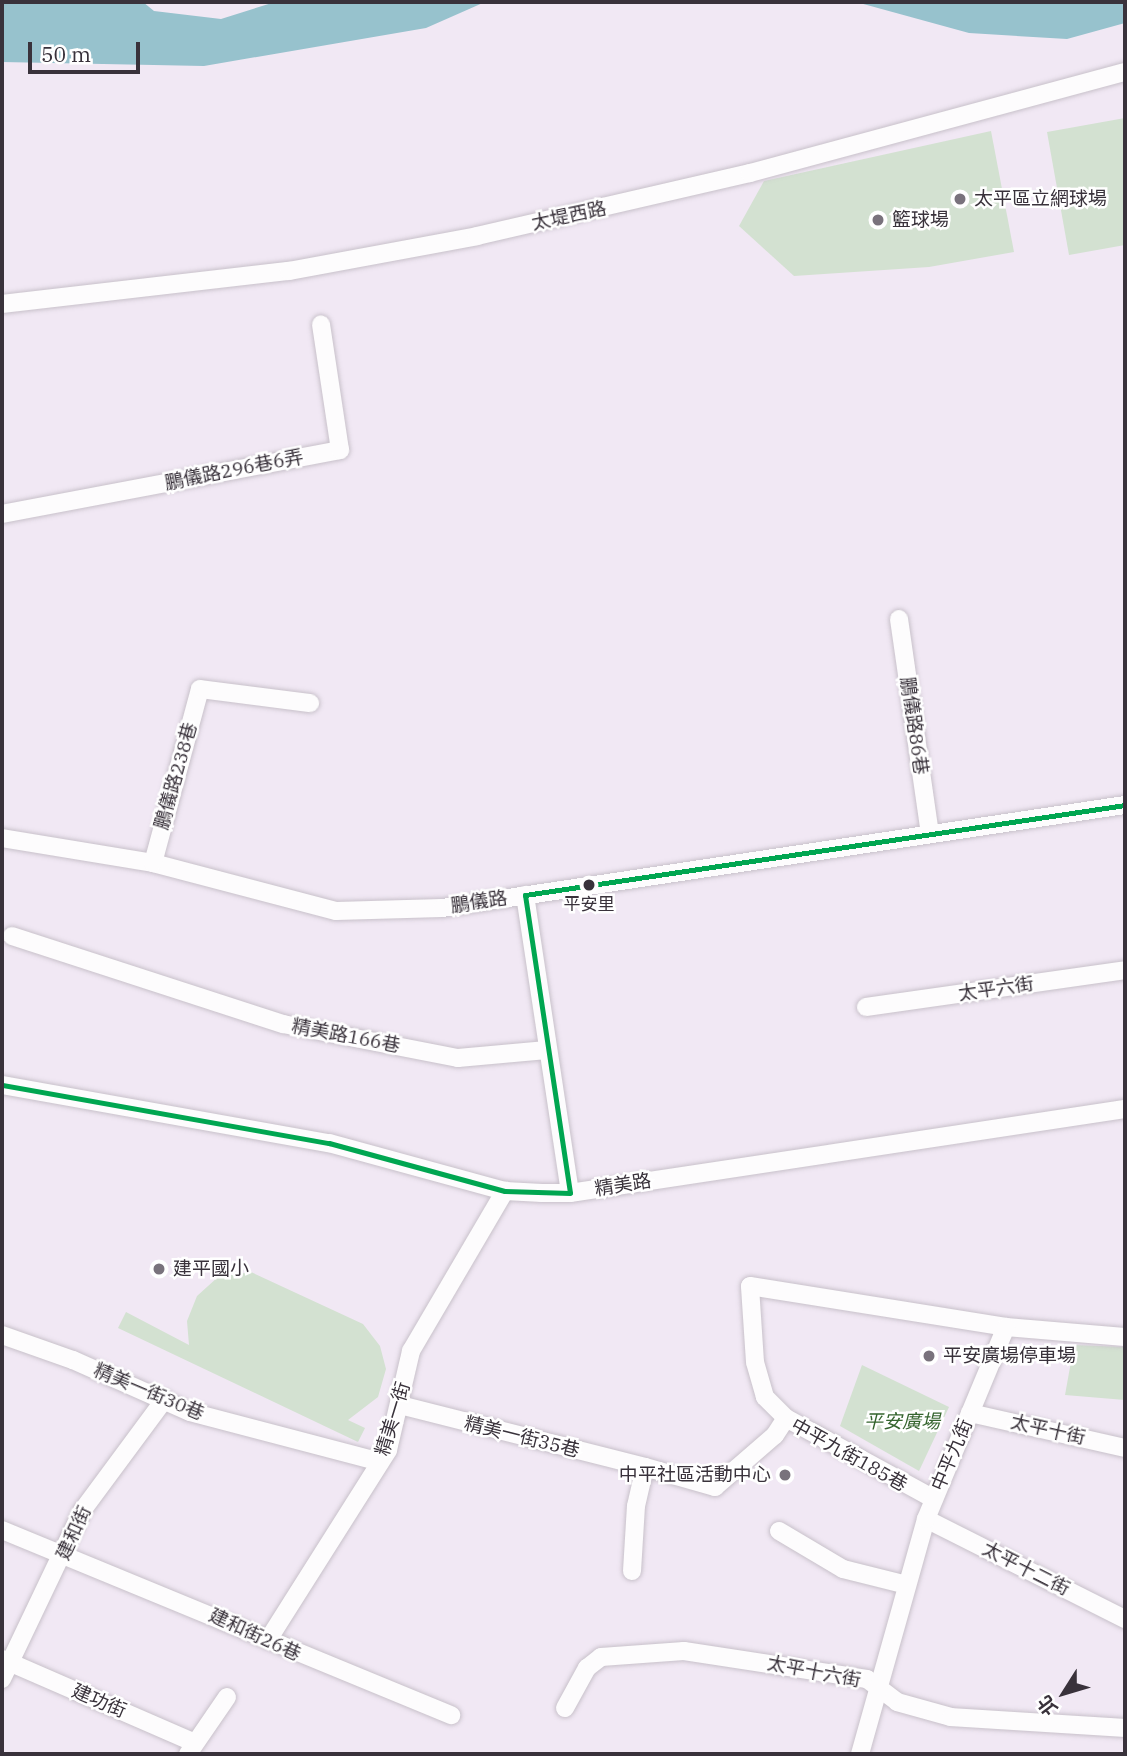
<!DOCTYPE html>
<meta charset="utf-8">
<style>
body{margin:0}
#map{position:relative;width:1127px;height:1756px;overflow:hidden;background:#f1e8f4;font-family:"IBM Plex Serif","Noto Sans TC",serif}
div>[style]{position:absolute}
.green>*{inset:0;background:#d3e1d1}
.water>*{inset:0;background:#97c2cd}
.roads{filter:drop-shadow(0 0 2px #c8c1ca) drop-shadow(0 0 2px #c8c1ca)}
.minor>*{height:18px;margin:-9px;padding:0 9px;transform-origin:9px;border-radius:9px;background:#fdfcfd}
.bus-1>*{height:5px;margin:-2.5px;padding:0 2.5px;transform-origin:2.5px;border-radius:2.5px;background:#00a651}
.dots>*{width:19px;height:19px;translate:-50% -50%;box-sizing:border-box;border:4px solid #fff;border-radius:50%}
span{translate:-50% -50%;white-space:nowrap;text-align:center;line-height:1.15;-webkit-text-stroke:5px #fff;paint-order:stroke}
.bus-label{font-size:17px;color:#39323b}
.poi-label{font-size:19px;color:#39323b}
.left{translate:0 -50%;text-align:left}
.right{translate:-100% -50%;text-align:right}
.street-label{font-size:19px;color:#39323b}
.park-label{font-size:19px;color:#35642e;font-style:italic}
.frame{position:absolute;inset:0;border:4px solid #39323b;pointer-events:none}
.north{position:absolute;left:1029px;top:1658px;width:70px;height:70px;-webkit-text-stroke:5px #fff;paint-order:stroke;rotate:233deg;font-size:19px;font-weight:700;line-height:28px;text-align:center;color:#39323b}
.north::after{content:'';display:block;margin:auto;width:24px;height:32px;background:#39323b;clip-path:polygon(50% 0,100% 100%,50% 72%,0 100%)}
.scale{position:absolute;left:28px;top:42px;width:112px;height:32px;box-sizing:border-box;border:4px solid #39323b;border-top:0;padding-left:9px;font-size:21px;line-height:24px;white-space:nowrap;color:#39323b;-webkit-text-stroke:5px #fff;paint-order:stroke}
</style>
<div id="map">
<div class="green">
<i style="clip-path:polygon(1125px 118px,1125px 245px,1069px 255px,1047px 132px)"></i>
<i style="clip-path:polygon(991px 131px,1014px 252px,929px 267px,794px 276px,739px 226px,764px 181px)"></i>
<i style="clip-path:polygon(251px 1272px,363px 1324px,380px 1346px,386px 1369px,378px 1397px,348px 1420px,365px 1428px,358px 1442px,118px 1328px,126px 1312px,189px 1345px,187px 1321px,197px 1296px,218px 1277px)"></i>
<i style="clip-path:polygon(1074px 1345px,1125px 1347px,1125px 1400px,1065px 1395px)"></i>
<i style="clip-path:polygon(862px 1365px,949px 1407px,919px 1471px,840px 1426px)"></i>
</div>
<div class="water">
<i style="clip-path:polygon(2px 2px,143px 2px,154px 11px,221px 19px,275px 2px,485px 2px,426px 28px,204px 66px,2px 62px)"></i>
<i style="clip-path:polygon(856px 2px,1125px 2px,1125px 23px,1067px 39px,969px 33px)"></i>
</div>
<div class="roads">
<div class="minor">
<i style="left:2px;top:304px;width:289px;rotate:-6.6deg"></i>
<i style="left:289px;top:271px;width:191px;rotate:-10.5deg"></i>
<i style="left:477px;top:236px;width:280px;rotate:-13deg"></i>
<i style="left:750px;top:173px;width:388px;rotate:-15.1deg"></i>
<i style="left:2px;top:514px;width:344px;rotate:-10.7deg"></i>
<i style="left:340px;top:450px;width:127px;rotate:-98.6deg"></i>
<i style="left:899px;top:619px;width:217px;rotate:81.8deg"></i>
<i style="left:2px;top:838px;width:153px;rotate:9.4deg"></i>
<i style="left:153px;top:863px;width:189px;rotate:14.7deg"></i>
<i style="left:336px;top:911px;width:106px;rotate:-1.6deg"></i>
<i style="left:442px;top:908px;width:691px;rotate:-8.58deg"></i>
<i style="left:153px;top:863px;width:180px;rotate:-74.9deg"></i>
<i style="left:200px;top:689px;width:111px;rotate:7.3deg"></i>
<i style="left:525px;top:895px;width:301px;rotate:81.4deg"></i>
<i style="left:12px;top:936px;width:285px;rotate:18deg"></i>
<i style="left:283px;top:1024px;width:178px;rotate:11deg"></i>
<i style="left:458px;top:1058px;width:89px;rotate:-5.1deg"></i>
<i style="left:866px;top:1007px;width:262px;rotate:-8.1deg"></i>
<i style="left:2px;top:1085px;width:332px;rotate:10.1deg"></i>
<i style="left:329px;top:1143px;width:182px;rotate:15.3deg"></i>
<i style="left:505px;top:1191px;width:37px;rotate:3deg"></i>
<i style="left:542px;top:1193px;width:28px"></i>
<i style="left:570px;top:1193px;width:561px;rotate:-8.61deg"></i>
<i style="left:2px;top:1335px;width:75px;rotate:19.4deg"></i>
<i style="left:73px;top:1360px;width:128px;rotate:24deg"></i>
<i style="left:190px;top:1412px;width:196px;rotate:14.7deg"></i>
<i style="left:400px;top:1405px;width:253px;rotate:14.2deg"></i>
<i style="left:970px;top:1413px;width:159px;rotate:12.7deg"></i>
<i style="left:934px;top:1499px;width:169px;rotate:-151.3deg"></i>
<i style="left:786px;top:1418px;width:30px;rotate:-135deg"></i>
<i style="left:765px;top:1397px;width:36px;rotate:-106deg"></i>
<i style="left:755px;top:1362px;width:76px;rotate:-93.8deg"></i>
<i style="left:750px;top:1286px;width:259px;rotate:9.1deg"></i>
<i style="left:1006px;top:1327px;width:119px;rotate:4.8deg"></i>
<i style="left:926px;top:1519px;width:223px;rotate:26.7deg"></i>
<i style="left:2px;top:1530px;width:486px;rotate:22.4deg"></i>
<i style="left:779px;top:1531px;width:74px;rotate:30.7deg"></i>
<i style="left:843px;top:1569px;width:66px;rotate:14deg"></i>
<i style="left:632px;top:1571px;width:65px;rotate:-86.5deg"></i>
<i style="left:636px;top:1506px;width:40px;rotate:-77deg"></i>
<i style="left:645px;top:1467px;width:73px;rotate:15.9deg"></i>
<i style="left:715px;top:1487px;width:79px;rotate:-40.9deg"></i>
<i style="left:775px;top:1435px;width:20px;rotate:-57deg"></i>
<i style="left:268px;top:1640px;width:225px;rotate:-57.7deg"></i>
<i style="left:388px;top:1450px;width:102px;rotate:-76.9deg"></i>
<i style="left:411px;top:1351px;width:186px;rotate:-59.6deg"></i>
<i style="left:2px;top:1659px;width:210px;rotate:23.5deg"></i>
<i style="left:2px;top:1679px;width:186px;rotate:-64.5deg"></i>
<i style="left:82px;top:1511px;width:139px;rotate:-53.5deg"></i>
<i style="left:565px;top:1708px;width:46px;rotate:-61.2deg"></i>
<i style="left:587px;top:1668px;width:18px;rotate:-38deg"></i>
<i style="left:601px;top:1657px;width:83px;rotate:-4.1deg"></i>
<i style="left:684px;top:1651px;width:185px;rotate:8.7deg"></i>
<i style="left:867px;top:1679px;width:38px;rotate:37deg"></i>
<i style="left:897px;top:1702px;width:56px;rotate:15.5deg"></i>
<i style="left:951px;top:1717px;width:174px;rotate:3.6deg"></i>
<i style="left:188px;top:1754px;width:69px;rotate:-55.6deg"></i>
<i style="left:860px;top:1754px;width:244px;rotate:-74.3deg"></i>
<i style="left:926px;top:1519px;width:208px;rotate:-67.4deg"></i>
</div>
</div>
<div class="bus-1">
<i style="left:525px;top:895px;width:607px;rotate:-8.53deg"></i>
<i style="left:525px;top:895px;width:301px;rotate:81.4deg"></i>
<i style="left:2px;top:1085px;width:332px;rotate:10.1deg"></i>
<i style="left:329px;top:1143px;width:182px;rotate:15.3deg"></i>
<i style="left:505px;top:1191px;width:65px;rotate:1.8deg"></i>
</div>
<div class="dots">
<i style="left:960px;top:199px;background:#79727c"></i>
<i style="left:878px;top:220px;background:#79727c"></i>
<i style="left:589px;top:885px;background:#39323b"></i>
<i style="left:159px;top:1269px;background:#79727c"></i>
<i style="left:929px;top:1356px;background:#79727c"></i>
<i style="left:785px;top:1475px;background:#79727c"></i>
</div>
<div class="bus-label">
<span style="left:589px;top:905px">平安里</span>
</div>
<div class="poi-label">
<span class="left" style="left:974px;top:199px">太平區立網球場</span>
<span class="left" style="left:892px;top:220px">籃球場</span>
<span class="left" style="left:173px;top:1269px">建平國小</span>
<span class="left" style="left:943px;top:1356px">平安廣場停車場</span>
<span class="right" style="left:771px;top:1475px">中平社區活動中心</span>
</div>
<div class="street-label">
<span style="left:569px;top:216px;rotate:-12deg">太堤西路</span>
<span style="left:234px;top:470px;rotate:-11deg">鵬儀路296巷6弄</span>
<span style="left:914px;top:726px;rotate:82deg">鵬儀路86巷</span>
<span style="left:176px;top:776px;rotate:-74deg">鵬儀路238巷</span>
<span style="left:479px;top:902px;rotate:-8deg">鵬儀路</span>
<span style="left:996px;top:989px;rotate:-8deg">太平六街</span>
<span style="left:346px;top:1036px;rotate:11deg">精美路166巷</span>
<span style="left:623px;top:1185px;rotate:-9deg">精美路</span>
<span style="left:149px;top:1392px;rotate:23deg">精美一街30巷</span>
<span style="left:393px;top:1419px;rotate:-73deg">精美一街</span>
<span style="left:1048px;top:1430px;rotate:13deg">太平十街</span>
<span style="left:522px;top:1437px;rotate:14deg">精美一街35巷</span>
<span style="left:849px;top:1455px;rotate:29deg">中平九街185巷</span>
<span style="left:952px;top:1455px;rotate:-67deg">中平九街</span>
<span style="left:74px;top:1533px;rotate:-65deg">建和街</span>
<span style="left:1026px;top:1569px;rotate:27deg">太平十二街</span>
<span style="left:255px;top:1635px;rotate:25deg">建和街26巷</span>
<span style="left:814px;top:1672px;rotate:11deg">太平十六街</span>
<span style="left:99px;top:1701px;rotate:23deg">建功街</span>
</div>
<div class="park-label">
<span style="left:902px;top:1422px">平安廣場</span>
</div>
<div class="frame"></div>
<div class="north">北</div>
<div class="scale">50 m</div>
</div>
